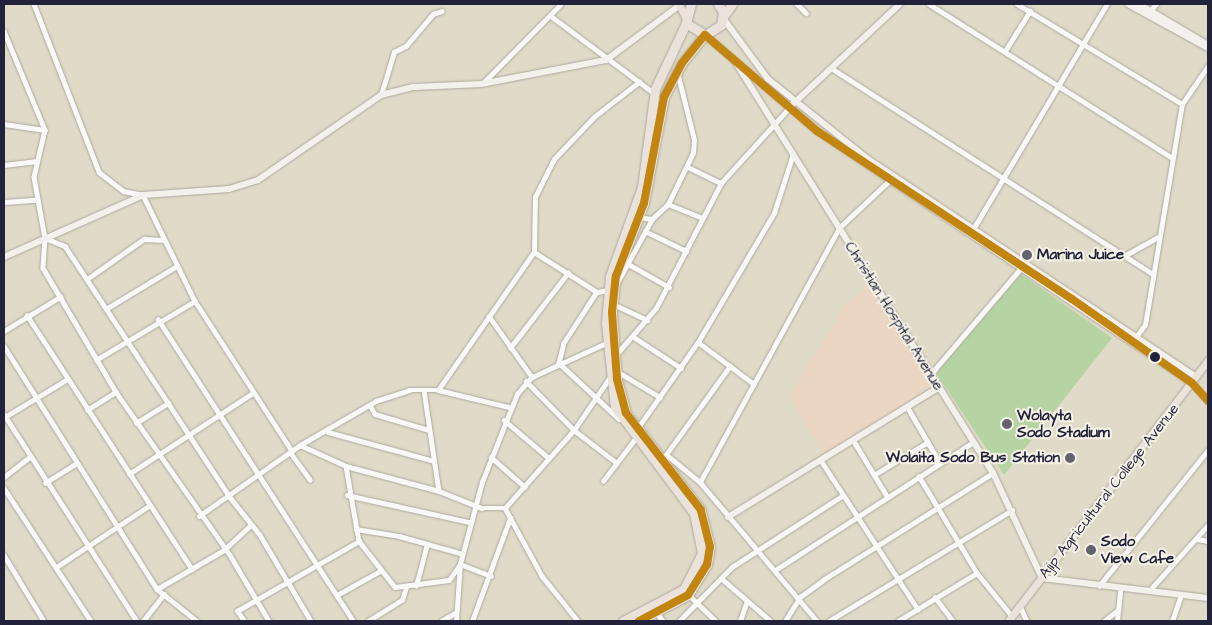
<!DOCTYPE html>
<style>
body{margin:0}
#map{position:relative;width:1212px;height:625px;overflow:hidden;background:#e0dac8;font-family:"Architects Daughter",sans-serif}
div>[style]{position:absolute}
.built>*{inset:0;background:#ebd6c4}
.green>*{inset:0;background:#b6d4a3}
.roads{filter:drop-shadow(0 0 1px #ada9a0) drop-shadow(0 0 1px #ada9a0)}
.street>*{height:4.5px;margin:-2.25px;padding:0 2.25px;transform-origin:2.25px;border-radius:2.25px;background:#faf9f7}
.secondary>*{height:6px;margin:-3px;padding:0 3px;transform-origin:3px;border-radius:3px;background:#f4f1ec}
.primary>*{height:7px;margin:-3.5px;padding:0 3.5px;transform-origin:3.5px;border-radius:3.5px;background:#ebe3db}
.highway>*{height:9px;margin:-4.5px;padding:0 4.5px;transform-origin:4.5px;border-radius:4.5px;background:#ebe3db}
.bus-1>*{height:8px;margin:-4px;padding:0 4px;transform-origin:4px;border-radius:4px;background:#c2850f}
.dots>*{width:14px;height:14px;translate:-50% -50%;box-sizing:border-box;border:2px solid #f7f3e8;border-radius:50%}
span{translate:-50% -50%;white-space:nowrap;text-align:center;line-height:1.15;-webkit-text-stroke:4px #f7f3e8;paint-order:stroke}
.poi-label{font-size:15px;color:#22223b;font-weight:700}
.left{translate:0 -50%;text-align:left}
.right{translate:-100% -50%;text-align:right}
.street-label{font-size:15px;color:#22223b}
.frame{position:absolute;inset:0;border:5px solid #22223b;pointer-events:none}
</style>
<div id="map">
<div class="built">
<i style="clip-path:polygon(871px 284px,932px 389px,824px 457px,790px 396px,844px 306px)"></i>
</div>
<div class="green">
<i style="clip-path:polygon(1021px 274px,1112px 338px,1004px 475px,936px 373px)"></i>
</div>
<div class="roads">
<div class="street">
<i style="left:34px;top:4px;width:180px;rotate:68.8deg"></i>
<i style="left:99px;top:172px;width:31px;rotate:38deg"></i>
<i style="left:123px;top:191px;width:20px;rotate:11deg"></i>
<i style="left:143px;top:195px;width:118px;rotate:63.9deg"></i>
<i style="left:195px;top:301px;width:179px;rotate:57.1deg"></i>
<i style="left:797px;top:4px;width:13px;rotate:45deg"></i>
<i style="left:929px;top:4px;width:286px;rotate:32.3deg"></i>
<i style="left:1017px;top:4px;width:193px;rotate:31.2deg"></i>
<i style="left:1151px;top:10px;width:8px;rotate:-50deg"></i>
<i style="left:551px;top:16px;width:129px;rotate:36.8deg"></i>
<i style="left:4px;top:31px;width:107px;rotate:67.5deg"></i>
<i style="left:45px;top:130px;width:48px;rotate:103.2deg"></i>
<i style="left:34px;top:177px;width:62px;rotate:79.8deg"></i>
<i style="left:45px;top:238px;width:30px;rotate:94deg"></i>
<i style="left:43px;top:268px;width:144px;rotate:59.5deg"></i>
<i style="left:116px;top:392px;width:199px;rotate:55deg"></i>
<i style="left:230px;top:555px;width:77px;rotate:59.4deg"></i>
<i style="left:1005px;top:51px;width:47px;rotate:-58deg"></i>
<i style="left:831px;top:68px;width:382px;rotate:32.6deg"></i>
<i style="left:483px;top:83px;width:111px;rotate:-45.4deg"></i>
<i style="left:381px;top:95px;width:45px;rotate:-73.2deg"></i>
<i style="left:394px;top:52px;width:13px;rotate:-27deg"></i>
<i style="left:406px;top:46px;width:42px;rotate:-49.8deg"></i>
<i style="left:433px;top:14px;width:9px;rotate:-18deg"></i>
<i style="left:4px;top:124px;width:41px;rotate:8.3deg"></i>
<i style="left:4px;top:165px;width:31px;rotate:-7deg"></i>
<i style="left:688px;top:167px;width:37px;rotate:26deg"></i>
<i style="left:4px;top:202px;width:32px;rotate:-4deg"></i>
<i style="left:668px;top:204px;width:37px;rotate:22deg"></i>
<i style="left:639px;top:217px;width:13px;rotate:9deg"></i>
<i style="left:652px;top:219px;width:22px;rotate:-43deg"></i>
<i style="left:668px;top:204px;width:57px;rotate:-63.9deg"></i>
<i style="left:693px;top:153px;width:13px;rotate:-86deg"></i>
<i style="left:694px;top:140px;width:70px;rotate:-104deg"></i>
<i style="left:645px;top:231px;width:46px;rotate:26deg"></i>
<i style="left:972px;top:231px;width:264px;rotate:-59.3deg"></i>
<i style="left:45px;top:238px;width:22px;rotate:22deg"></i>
<i style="left:65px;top:246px;width:299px;rotate:56.7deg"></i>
<i style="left:229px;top:496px;width:50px;rotate:51.5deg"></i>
<i style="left:260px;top:535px;width:100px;rotate:59.3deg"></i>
<i style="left:534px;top:252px;width:75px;rotate:32.4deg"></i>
<i style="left:597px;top:292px;width:10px;rotate:-11deg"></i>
<i style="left:1124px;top:256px;width:38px;rotate:-29deg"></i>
<i style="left:630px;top:265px;width:45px;rotate:29.4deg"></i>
<i style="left:87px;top:279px;width:70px;rotate:-35.1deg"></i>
<i style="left:144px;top:239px;width:20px;rotate:3deg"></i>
<i style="left:617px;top:283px;width:73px;rotate:-61.3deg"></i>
<i style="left:597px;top:292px;width:61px;rotate:122.9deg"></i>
<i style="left:564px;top:343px;width:21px;rotate:104deg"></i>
<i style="left:559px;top:363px;width:82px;rotate:43deg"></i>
<i style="left:613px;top:304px;width:38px;rotate:25deg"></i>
<i style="left:106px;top:309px;width:83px;rotate:-31.2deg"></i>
<i style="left:27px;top:315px;width:303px;rotate:57deg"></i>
<i style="left:489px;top:316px;width:75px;rotate:54.8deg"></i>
<i style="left:158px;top:319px;width:359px;rotate:57.1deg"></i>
<i style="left:4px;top:331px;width:66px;rotate:-31.3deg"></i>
<i style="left:635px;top:338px;width:55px;rotate:33.1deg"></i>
<i style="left:698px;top:342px;width:70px;rotate:36.9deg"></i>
<i style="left:1132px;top:342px;width:21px;rotate:-53deg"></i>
<i style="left:1145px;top:325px;width:224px;rotate:-80.5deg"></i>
<i style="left:1182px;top:104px;width:46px;rotate:-55.6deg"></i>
<i style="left:4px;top:346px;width:287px;rotate:57.8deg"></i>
<i style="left:157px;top:589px;width:51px;rotate:38.7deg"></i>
<i style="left:510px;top:348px;width:95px;rotate:-52.3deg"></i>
<i style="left:615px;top:356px;width:63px;rotate:-49.5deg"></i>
<i style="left:656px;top:308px;width:141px;rotate:-62.5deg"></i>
<i style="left:721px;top:183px;width:100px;rotate:-47.8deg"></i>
<i style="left:96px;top:360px;width:115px;rotate:-30.8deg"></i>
<i style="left:618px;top:372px;width:49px;rotate:30.8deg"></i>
<i style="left:930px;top:375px;width:142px;rotate:-49.6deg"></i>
<i style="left:526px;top:381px;width:69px;rotate:45.6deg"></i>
<i style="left:574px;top:430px;width:54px;rotate:37.5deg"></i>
<i style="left:1192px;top:383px;width:24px;rotate:48deg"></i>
<i style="left:424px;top:390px;width:102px;rotate:81.6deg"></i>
<i style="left:438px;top:390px;width:73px;rotate:13.5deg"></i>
<i style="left:370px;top:405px;width:10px;rotate:61deg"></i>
<i style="left:375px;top:414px;width:56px;rotate:16.5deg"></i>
<i style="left:908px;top:408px;width:64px;rotate:59.8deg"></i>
<i style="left:87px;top:410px;width:34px;rotate:-32deg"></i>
<i style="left:4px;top:414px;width:246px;rotate:57.3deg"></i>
<i style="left:5px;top:417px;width:71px;rotate:-31.2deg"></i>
<i style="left:504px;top:420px;width:59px;rotate:40.2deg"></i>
<i style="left:136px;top:423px;width:38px;rotate:-32deg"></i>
<i style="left:637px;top:429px;width:106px;rotate:-55deg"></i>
<i style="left:698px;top:342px;width:150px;rotate:-59.5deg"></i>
<i style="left:774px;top:213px;width:62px;rotate:-72.1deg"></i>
<i style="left:328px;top:432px;width:110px;rotate:15.3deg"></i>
<i style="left:855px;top:443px;width:62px;rotate:58.9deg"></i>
<i style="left:300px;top:445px;width:51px;rotate:24.5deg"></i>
<i style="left:346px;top:466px;width:76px;rotate:80.2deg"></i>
<i style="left:359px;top:541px;width:58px;rotate:52deg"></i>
<i style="left:395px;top:587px;width:54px;rotate:-7.4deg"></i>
<i style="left:449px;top:580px;width:19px;rotate:-55deg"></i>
<i style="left:460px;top:564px;width:85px;rotate:-75deg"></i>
<i style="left:482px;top:482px;width:95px;rotate:-68.3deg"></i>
<i style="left:517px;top:394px;width:23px;rotate:-49deg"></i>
<i style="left:532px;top:377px;width:84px;rotate:-24.7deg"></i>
<i style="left:290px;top:452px;width:34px;rotate:54deg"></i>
<i style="left:667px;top:455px;width:43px;rotate:39.3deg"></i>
<i style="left:700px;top:482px;width:182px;rotate:49.9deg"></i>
<i style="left:665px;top:456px;width:111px;rotate:-54.2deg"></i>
<i style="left:491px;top:457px;width:45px;rotate:41.4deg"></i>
<i style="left:822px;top:462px;width:176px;rotate:56.9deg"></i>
<i style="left:346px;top:466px;width:96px;rotate:15deg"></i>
<i style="left:439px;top:491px;width:46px;rotate:21.6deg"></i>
<i style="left:482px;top:508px;width:23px"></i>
<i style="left:505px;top:508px;width:104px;rotate:-48.5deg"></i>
<i style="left:574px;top:430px;width:64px;rotate:-55.8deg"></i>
<i style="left:129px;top:474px;width:148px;rotate:-33.2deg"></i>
<i style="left:874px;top:475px;width:63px;rotate:-31.4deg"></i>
<i style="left:919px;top:476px;width:113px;rotate:59.1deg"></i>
<i style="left:977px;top:573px;width:55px;rotate:50.9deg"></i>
<i style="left:4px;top:477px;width:31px;rotate:-38deg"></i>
<i style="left:603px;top:481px;width:53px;rotate:-52.7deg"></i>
<i style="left:700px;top:482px;width:290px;rotate:-61.3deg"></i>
<i style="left:839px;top:228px;width:71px;rotate:-43.3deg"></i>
<i style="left:45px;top:483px;width:36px;rotate:-32deg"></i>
<i style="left:4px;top:488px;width:159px;rotate:56.8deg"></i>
<i style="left:347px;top:495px;width:125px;rotate:12.5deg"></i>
<i style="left:505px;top:508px;width:77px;rotate:61.4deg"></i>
<i style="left:542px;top:576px;width:58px;rotate:51.3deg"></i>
<i style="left:199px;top:516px;width:123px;rotate:-35.1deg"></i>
<i style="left:300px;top:445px;width:88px;rotate:-30.1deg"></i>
<i style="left:376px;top:401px;width:35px;rotate:-18deg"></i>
<i style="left:409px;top:390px;width:29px"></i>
<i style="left:438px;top:390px;width:168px;rotate:-55.2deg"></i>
<i style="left:534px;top:252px;width:55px;rotate:-89deg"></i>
<i style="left:535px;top:197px;width:42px;rotate:-63.4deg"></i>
<i style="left:554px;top:159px;width:59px;rotate:-46.4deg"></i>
<i style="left:595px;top:116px;width:56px;rotate:-37.7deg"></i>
<i style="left:356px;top:529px;width:44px;rotate:9.2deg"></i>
<i style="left:399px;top:536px;width:63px;rotate:15.6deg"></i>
<i style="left:1197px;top:539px;width:11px;rotate:10deg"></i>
<i style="left:4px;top:555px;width:77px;rotate:58.8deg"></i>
<i style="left:58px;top:566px;width:110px;rotate:-33.5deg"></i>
<i style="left:777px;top:569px;width:234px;rotate:-32.9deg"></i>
<i style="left:721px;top:578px;width:66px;rotate:40.7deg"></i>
<i style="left:416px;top:586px;width:43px;rotate:-75.3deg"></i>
<i style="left:1099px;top:586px;width:174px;rotate:-51.3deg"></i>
<i style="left:157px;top:589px;width:78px;rotate:-30.2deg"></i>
<i style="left:224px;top:550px;width:35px;rotate:-43deg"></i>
<i style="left:1149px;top:591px;width:89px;rotate:-48.2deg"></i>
<i style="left:688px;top:594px;width:39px;rotate:44deg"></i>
<i style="left:337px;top:595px;width:49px;rotate:-29.2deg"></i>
<i style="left:935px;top:597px;width:30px;rotate:53deg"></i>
<i style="left:1020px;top:606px;width:17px;rotate:65deg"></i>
<i style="left:657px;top:613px;width:10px;rotate:53deg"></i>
<i style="left:143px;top:621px;width:34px;rotate:-52deg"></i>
<i style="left:244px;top:621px;width:12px;rotate:-125deg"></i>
<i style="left:237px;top:611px;width:141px;rotate:-29.8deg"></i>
<i style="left:368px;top:621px;width:40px;rotate:-32deg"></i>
<i style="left:402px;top:600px;width:13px;rotate:-72deg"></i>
<i style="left:441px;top:621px;width:16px;rotate:-30deg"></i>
<i style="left:456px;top:621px;width:57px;rotate:-86deg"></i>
<i style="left:460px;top:564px;width:33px;rotate:21deg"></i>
<i style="left:472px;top:621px;width:110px;rotate:-69.7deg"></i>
<i style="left:679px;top:621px;width:76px;rotate:-45.5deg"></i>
<i style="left:732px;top:567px;width:131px;rotate:-32.8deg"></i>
<i style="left:740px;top:621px;width:21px;rotate:-71deg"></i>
<i style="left:785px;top:621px;width:28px;rotate:-58deg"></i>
<i style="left:800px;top:597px;width:29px;rotate:-36deg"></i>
<i style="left:823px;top:580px;width:201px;rotate:-32.2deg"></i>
<i style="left:829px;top:621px;width:214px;rotate:-31.2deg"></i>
<i style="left:898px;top:621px;width:92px;rotate:-31.3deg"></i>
<i style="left:1104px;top:621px;width:18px;rotate:-38deg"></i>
<i style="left:1117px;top:621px;width:31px;rotate:-84deg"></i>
<i style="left:1172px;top:621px;width:28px;rotate:-71deg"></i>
</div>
<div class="secondary">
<i style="left:1128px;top:4px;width:91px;rotate:28.8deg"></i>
<i style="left:1139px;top:4px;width:80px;rotate:30.7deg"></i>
<i style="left:723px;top:18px;width:76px;rotate:53.6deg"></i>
<i style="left:768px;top:79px;width:128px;rotate:38.7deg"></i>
<i style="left:868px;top:159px;width:394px;rotate:33.6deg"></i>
<i style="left:705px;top:35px;width:148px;rotate:40.6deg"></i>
<i style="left:817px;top:131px;width:452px;rotate:33.9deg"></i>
<i style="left:734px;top:60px;width:487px;rotate:57.9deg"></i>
<i style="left:993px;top:473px;width:116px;rotate:65deg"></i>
<i style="left:1042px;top:578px;width:167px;rotate:6.9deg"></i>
<i style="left:793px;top:104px;width:146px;rotate:-43.1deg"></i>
<i style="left:4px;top:257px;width:152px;rotate:-24deg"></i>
<i style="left:143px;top:195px;width:86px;rotate:-4deg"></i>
<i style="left:229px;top:189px;width:30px;rotate:-17deg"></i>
<i style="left:258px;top:180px;width:150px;rotate:-34.6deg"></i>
<i style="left:381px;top:95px;width:34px;rotate:-14deg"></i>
<i style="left:414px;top:87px;width:67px;rotate:-2.6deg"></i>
<i style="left:481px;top:84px;width:127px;rotate:-10.9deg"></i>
<i style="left:606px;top:60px;width:92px;rotate:-36.6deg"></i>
<i style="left:728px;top:517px;width:246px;rotate:-31.6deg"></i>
</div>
<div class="primary">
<i style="left:679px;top:4px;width:14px;rotate:65deg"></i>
<i style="left:1008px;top:621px;width:329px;rotate:-52.5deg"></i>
</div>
<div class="highway">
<i style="left:691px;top:4px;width:20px;rotate:105deg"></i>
<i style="left:686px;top:23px;width:22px;rotate:32deg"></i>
<i style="left:705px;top:35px;width:19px;rotate:-32deg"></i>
<i style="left:721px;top:25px;width:13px;rotate:-81deg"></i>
<i style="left:723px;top:12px;width:9px;rotate:-122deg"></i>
<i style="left:723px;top:17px;width:16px;rotate:-55deg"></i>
<i style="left:623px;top:621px;width:69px;rotate:-27.7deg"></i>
<i style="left:684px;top:589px;width:40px;rotate:-63.4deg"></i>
<i style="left:702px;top:553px;width:41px;rotate:-101.3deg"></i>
<i style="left:694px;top:513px;width:132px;rotate:-126.7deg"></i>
<i style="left:615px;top:407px;width:84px;rotate:-96.1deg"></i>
<i style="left:606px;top:323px;width:47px;rotate:-85.1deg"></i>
<i style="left:610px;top:276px;width:95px;rotate:-70.2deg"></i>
<i style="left:642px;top:187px;width:99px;rotate:-82.4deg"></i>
<i style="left:655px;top:89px;width:73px;rotate:-64.8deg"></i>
<i style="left:639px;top:621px;width:55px;rotate:-28deg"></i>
<i style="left:688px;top:595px;width:36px;rotate:-58deg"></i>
<i style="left:707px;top:565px;width:18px;rotate:-81deg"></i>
<i style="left:710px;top:547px;width:38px;rotate:-104deg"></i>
<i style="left:701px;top:510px;width:123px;rotate:-127.7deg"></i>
<i style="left:626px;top:413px;width:35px;rotate:-105deg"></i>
<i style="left:617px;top:379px;width:67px;rotate:-94.3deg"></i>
<i style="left:612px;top:312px;width:36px;rotate:-84deg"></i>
<i style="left:616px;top:276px;width:78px;rotate:-69deg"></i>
<i style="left:644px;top:203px;width:108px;rotate:-79.3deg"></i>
<i style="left:664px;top:97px;width:38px;rotate:-62deg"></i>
<i style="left:682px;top:63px;width:36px;rotate:-51deg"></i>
</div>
</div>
<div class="bus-1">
<i style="left:639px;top:621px;width:55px;rotate:-28deg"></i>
<i style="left:688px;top:595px;width:36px;rotate:-58deg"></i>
<i style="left:707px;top:565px;width:18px;rotate:-81deg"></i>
<i style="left:710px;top:547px;width:38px;rotate:-104deg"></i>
<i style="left:701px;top:510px;width:123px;rotate:-127.7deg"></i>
<i style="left:626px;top:413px;width:35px;rotate:-105deg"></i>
<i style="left:617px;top:379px;width:67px;rotate:-94.3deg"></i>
<i style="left:612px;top:312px;width:36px;rotate:-84deg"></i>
<i style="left:616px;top:276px;width:78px;rotate:-69deg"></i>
<i style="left:644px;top:203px;width:108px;rotate:-79.3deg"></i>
<i style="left:664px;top:97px;width:38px;rotate:-62deg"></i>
<i style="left:682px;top:63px;width:36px;rotate:-51deg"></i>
<i style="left:705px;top:35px;width:148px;rotate:40.6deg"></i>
<i style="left:817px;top:131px;width:305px;rotate:33.4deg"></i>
<i style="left:1072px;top:299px;width:146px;rotate:35deg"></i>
<i style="left:1192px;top:383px;width:24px;rotate:48deg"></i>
</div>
<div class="dots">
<i style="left:1027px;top:255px;background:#64626c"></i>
<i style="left:1155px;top:357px;background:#22223b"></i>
<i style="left:1007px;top:424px;background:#64626c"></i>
<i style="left:1070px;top:458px;background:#64626c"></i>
<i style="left:1091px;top:550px;background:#64626c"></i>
</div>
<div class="poi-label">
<span class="left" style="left:1037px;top:255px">Marina Juice</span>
<span class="left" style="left:1017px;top:424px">Wolayta<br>Sodo Stadium</span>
<span class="right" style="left:1060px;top:458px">Wolaita Sodo Bus Station</span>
<span class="left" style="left:1101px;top:550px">Sodo<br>View Cafe</span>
</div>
<div class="street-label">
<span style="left:894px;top:316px;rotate:58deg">Christian Hospital Avenue</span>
<span style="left:1109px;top:491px;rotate:-52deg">Ajip Agricultural College Avenue</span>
</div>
<div class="frame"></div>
</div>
